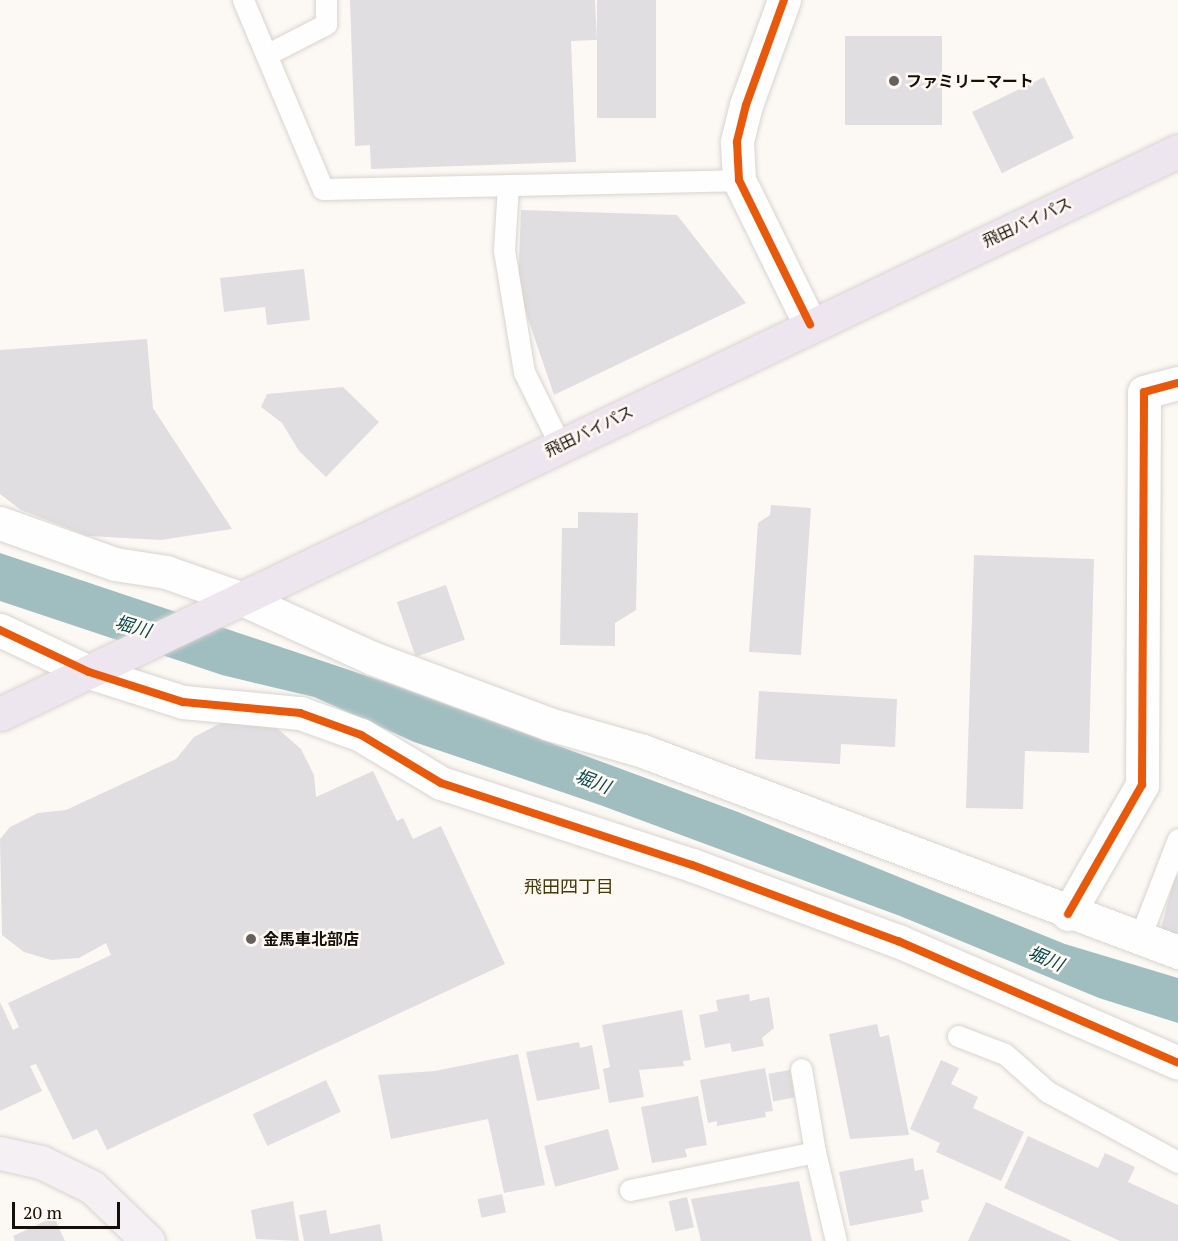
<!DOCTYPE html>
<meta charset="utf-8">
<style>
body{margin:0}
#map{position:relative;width:1178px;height:1241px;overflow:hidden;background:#fcf9f5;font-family:"PT Serif","Noto Sans JP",serif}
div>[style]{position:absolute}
.water>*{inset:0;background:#a0bec0}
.building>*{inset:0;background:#e0dee0;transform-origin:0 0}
.roads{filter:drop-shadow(0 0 2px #d8d4d0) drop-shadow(0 0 2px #d8d4d0)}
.lane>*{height:21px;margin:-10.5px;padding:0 10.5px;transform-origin:10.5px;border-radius:10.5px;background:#fffefe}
.street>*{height:33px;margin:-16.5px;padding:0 16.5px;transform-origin:16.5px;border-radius:16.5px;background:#fffefe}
.primary>*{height:33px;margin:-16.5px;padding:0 16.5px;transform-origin:16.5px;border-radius:16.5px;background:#f4f0f4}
.highway>*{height:33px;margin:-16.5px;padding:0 16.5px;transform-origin:16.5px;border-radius:16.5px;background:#ede6ef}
.cycleway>*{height:8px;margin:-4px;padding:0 4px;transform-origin:4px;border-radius:4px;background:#e8590c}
.dots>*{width:16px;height:16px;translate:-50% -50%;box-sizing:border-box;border:3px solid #fff9f2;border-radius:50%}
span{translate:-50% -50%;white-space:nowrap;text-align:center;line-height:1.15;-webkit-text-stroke:5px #fff9f2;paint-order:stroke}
.poi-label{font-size:16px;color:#140f09;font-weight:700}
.left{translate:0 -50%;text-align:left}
.street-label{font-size:16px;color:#140f09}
.water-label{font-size:18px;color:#034a50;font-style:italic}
.neighbourhood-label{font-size:18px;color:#433a10}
.scale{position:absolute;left:12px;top:1202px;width:108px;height:27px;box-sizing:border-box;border:3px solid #140f09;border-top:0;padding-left:8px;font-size:18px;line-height:21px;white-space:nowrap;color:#140f09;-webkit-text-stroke:4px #fff9f2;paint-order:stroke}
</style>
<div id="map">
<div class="water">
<i style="clip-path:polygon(0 553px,388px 683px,738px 812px,1065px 944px,1178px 978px,1178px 1023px,1099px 998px,900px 916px,600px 805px,414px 742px,314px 697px,222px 675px,0 601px)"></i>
</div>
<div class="building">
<i style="clip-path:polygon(350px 0,595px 0,597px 40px,571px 41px,576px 162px,371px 169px,370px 145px,355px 146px)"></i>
<i style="left:597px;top:0;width:59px;height:118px"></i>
<i style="left:845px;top:36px;width:97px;height:89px"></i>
<i style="left:1044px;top:77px;width:68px;height:80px;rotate:64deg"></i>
<i style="clip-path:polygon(521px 210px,677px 215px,746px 303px,554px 395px,518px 289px)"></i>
<i style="clip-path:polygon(304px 269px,310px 320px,267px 325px,265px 307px,224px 312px,220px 278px)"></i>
<i style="clip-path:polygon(147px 339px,153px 408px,232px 529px,161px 540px,88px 536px,21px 510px,0 494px,0 350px)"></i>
<i style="clip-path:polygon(343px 387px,379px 422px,326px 477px,299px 451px,282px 423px,261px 407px,267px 394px)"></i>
<i style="clip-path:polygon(771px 505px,811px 508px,801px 655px,749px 652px,758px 523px,770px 515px)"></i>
<i style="clip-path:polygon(578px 512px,638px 513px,636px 610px,615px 623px,615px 646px,560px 645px,562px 528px,578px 528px)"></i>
<i style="clip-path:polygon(974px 555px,1094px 559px,1089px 753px,1025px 751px,1023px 809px,966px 808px)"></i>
<i style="left:446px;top:585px;width:58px;height:52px;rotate:71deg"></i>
<i style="clip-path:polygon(759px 691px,897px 699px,895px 747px,841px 744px,840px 764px,755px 759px)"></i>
<i style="clip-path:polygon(250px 720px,278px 729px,301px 749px,314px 775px,316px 797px,373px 771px,397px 821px,403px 818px,413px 839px,441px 826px,505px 964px,107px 1150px,97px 1129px,73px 1140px,36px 1064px,30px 1066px,42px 1091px,0 1111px,0 1002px,13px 1030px,19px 1027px,8px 1003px,111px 955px,106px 943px,79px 958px,51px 960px,24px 952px,2px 935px,0 839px,10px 827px,38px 813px,66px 810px,176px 759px,194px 737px,221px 723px)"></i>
<i style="clip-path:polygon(1175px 875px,1178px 876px,1178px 937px,1160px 932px)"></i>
<i style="clip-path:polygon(749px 994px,750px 1001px,769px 997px,774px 1028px,762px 1038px,764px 1046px,732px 1052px,730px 1043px,705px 1048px,699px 1015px,718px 1011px,716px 1000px)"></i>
<i style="clip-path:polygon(682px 1010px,691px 1060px,683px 1061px,684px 1066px,639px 1070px,644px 1097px,609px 1103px,603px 1069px,610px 1067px,602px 1025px)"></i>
<i style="clip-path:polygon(877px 1024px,880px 1037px,889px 1035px,909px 1135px,850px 1139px,829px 1034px)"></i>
<i style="clip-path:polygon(579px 1042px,580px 1048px,592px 1045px,600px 1089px,537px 1101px,526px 1052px)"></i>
<i style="clip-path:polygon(518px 1054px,545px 1185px,504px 1193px,488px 1119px,391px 1139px,378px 1075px,435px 1071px)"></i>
<i style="clip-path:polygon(941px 1060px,959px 1068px,951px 1084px,978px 1097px,973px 1108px,1024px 1132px,1001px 1181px,936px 1152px,940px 1143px,910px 1129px)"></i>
<i style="clip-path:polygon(765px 1068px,773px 1111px,765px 1112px,766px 1117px,717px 1126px,717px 1121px,708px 1123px,700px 1080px)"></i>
<i style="left:790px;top:1070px;width:28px;height:22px;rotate:80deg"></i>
<i style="left:326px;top:1080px;width:35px;height:81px;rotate:65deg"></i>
<i style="clip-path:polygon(698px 1096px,707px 1145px,685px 1149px,687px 1157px,652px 1163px,641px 1107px)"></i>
<i style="left:608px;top:1129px;width:42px;height:66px;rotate:75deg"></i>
<i style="clip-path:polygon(1028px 1136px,1098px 1168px,1105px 1153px,1135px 1167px,1128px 1182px,1178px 1205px,1178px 1241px,1120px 1241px,1004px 1188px)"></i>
<i style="clip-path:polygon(913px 1158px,915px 1171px,923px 1169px,929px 1199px,921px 1201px,923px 1212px,850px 1226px,839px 1172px)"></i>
<i style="clip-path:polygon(799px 1181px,812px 1241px,701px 1241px,691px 1199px)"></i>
<i style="left:502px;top:1194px;width:19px;height:25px;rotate:78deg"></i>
<i style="left:687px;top:1197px;width:31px;height:19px;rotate:77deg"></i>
<i style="clip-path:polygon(293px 1201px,299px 1241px,256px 1239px,251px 1210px)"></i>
<i style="clip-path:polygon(986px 1202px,1072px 1241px,968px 1241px)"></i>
<i style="clip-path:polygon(326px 1210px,330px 1234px,380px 1224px,383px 1241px,304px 1241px,299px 1215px)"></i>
<i style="clip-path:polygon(54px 1217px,65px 1241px,15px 1241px,13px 1236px)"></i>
</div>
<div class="roads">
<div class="lane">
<i style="left:243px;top:0;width:205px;rotate:67.1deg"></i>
<i style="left:323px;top:189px;width:416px;rotate:-1.2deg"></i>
<i style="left:266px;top:55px;width:68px;rotate:-27.3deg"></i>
<i style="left:326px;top:24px;width:24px;rotate:-90deg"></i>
<i style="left:508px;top:185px;width:65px;rotate:93.5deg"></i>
<i style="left:504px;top:250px;width:124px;rotate:80.7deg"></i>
<i style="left:524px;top:372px;width:81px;rotate:63.7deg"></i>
<i style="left:1139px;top:940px;width:108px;rotate:-68.9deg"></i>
<i style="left:958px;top:1036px;width:50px;rotate:21deg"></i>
<i style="left:1005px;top:1054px;width:57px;rotate:41.5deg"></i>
<i style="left:1048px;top:1092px;width:148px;rotate:28.3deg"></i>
<i style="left:815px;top:1152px;width:91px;rotate:76.7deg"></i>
<i style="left:630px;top:1190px;width:189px;rotate:-11.6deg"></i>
<i style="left:815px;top:1152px;width:84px;rotate:-99.6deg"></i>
</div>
<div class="street">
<i style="left:784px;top:0;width:112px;rotate:109.9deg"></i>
<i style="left:746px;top:105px;width:38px;rotate:104deg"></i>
<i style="left:737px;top:142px;width:38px;rotate:87deg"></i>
<i style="left:739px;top:180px;width:161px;rotate:63.8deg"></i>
<i style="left:0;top:523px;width:122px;rotate:19.6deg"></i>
<i style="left:115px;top:564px;width:52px;rotate:8.9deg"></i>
<i style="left:166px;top:572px;width:78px;rotate:19.4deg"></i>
<i style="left:240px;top:598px;width:145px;rotate:24.4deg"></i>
<i style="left:372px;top:658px;width:189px;rotate:20.4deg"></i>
<i style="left:549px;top:724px;width:98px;rotate:16deg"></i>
<i style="left:643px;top:751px;width:572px;rotate:20.59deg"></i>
<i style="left:0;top:630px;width:98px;rotate:25.3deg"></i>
<i style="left:89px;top:672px;width:99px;rotate:17.7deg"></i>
<i style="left:183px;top:702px;width:118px;rotate:5.4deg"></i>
<i style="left:300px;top:713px;width:65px;rotate:19.8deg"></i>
<i style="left:361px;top:735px;width:93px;rotate:31deg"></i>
<i style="left:441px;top:783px;width:264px;rotate:18.1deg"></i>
<i style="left:692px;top:865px;width:220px;rotate:20.3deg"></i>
<i style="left:898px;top:941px;width:305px;rotate:23.5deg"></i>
<i style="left:1068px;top:914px;width:149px;rotate:-60.2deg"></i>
<i style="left:1142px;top:785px;width:393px;rotate:-89.7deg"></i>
<i style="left:1144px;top:392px;width:35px;rotate:-15deg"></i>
</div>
<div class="primary">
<i style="left:0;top:1153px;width:42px;rotate:12.4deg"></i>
<i style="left:41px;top:1162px;width:57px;rotate:26.1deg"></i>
<i style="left:92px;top:1187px;width:78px;rotate:44deg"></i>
</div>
<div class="highway">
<i style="left:0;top:714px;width:1306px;rotate:-25.54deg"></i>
</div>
</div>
<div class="cycleway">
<i style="left:784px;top:0;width:112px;rotate:109.9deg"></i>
<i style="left:746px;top:105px;width:38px;rotate:104deg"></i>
<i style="left:737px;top:142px;width:38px;rotate:87deg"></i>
<i style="left:739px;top:180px;width:161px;rotate:63.8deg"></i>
<i style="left:0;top:630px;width:98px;rotate:25.3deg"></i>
<i style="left:89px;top:672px;width:99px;rotate:17.7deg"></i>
<i style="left:183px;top:702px;width:118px;rotate:5.4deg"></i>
<i style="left:300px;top:713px;width:65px;rotate:19.8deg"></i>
<i style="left:361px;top:735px;width:93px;rotate:31deg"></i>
<i style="left:441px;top:783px;width:264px;rotate:18.1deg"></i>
<i style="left:692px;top:865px;width:220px;rotate:20.3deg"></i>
<i style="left:898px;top:941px;width:305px;rotate:23.5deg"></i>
<i style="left:1068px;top:914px;width:149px;rotate:-60.2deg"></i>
<i style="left:1142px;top:785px;width:393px;rotate:-89.7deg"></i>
<i style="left:1144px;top:392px;width:35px;rotate:-15deg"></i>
</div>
<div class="dots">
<i style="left:894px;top:81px;background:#65615c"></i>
<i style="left:251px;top:939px;background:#65615c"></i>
</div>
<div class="poi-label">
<span class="left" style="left:906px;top:81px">ファミリーマート</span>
<span class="left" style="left:263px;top:939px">金馬車北部店</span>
</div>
<div class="street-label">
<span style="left:1027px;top:222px;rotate:-25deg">飛田バイパス</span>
<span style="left:589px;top:431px;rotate:-26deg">飛田バイパス</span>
</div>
<div class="water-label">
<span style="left:133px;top:626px;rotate:16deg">堀川</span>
<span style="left:593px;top:781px;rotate:21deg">堀川</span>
<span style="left:1046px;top:958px;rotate:23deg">堀川</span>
</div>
<div class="neighbourhood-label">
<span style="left:569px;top:886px">飛田四丁目</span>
</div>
<div class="scale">20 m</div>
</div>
